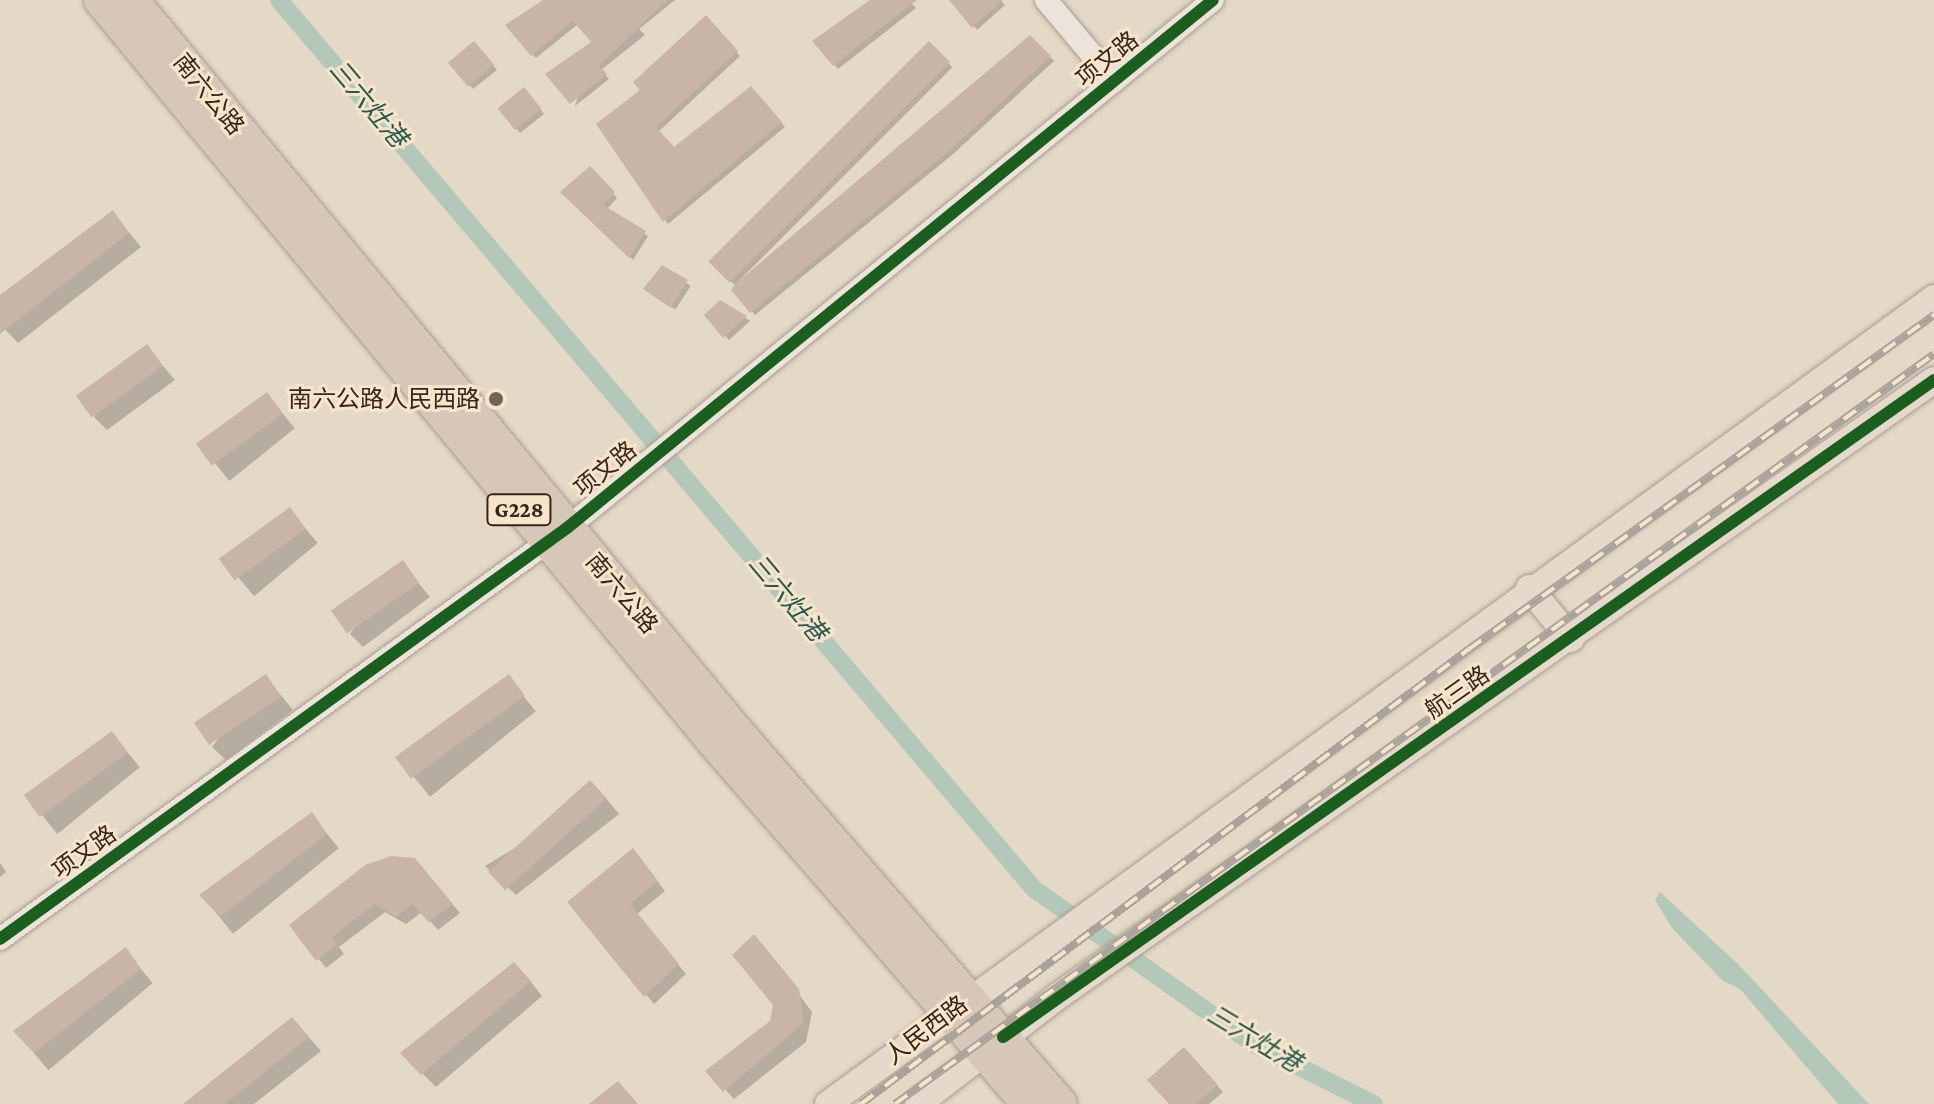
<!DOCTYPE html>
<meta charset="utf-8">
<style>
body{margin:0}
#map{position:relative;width:1934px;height:1104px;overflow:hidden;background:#e4d8c7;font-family:"Crimson Pro","Noto Sans SC",serif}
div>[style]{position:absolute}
.water>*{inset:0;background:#b4c8b9}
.shadow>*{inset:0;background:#0003;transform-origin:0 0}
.canal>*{height:18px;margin:-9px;padding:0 9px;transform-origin:9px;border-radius:9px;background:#b4c8b9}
.building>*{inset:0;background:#c8b5a8;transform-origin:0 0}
.roads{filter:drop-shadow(0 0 2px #a99d91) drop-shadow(0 0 2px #a99d91)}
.minor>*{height:22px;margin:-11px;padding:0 11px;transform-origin:11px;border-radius:11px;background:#ece4da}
.major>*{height:26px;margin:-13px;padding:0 13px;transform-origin:13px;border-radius:13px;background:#e4d9ca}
.highway>*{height:32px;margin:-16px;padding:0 16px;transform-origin:16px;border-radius:16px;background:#d7c7b8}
.rail>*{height:8px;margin-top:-4px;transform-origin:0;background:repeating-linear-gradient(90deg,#f7e5cb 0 15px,#aba39b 0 30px);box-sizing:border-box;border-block:2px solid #aba39b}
.cycleway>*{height:12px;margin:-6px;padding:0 6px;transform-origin:6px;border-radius:6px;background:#1b5e20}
.dots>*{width:22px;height:22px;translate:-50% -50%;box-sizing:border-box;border:4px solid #f7e5cb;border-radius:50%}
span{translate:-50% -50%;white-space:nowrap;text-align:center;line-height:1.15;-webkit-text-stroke:6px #f7e5cb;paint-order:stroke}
.shield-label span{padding:2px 6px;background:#f7e5cb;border:2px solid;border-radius:6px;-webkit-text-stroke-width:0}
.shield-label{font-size:22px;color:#37241a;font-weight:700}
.street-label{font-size:24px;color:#37241a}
.poi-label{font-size:24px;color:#37241a}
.right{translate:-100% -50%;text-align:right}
.water-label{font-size:26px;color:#28584e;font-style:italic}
</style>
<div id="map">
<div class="water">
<i style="clip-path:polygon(1660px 892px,1739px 965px,1869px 1104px,1838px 1104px,1740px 989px,1722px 980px,1672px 928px,1655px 900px)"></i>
</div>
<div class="shadow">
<i style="clip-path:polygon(546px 0,675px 0,639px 29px,645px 35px,601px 70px,609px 79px,575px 106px,594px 42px,578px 24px,536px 58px,508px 26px)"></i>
<i style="clip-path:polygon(871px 0,908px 0,916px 8px,838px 69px,815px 41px)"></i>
<i style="clip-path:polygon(958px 0,1000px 0,1005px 5px,977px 30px)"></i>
<i style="clip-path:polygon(706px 18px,740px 56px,658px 132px,674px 149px,751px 89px,785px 127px,668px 224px,599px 125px,642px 91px)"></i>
<i style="clip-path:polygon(1030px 37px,1054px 61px,952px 155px,755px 315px,734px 290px)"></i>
<i style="left:929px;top:44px;width:33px;height:308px;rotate:45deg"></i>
<i style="clip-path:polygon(478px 47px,497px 70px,473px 89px,450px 61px)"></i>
<i style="clip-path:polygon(528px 94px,544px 114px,520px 133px,517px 129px)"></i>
<i style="clip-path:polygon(590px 169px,617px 198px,606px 210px,648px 236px,633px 260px,563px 192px)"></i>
<i style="clip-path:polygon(113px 213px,141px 247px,18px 343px,0 324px,0 298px)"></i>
<i style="left:663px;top:268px;width:33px;height:28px;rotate:33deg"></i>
<i style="clip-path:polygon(721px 302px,750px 321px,729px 340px,707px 315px)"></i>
<i style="clip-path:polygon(147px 347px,175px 380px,107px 430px,94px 417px)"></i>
<i style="left:267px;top:394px;width:44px;height:84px;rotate:51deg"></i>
<i style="left:290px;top:510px;width:43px;height:83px;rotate:50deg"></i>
<i style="clip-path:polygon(402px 563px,430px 597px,363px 647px,350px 634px)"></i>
<i style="clip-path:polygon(265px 676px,293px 710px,226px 760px,212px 747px)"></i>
<i style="left:508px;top:677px;width:44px;height:136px;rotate:51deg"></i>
<i style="left:112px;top:733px;width:44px;height:106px;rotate:51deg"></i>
<i style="clip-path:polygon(603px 795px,619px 814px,516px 895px,485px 866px)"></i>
<i style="left:311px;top:814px;width:44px;height:136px;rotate:51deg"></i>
<i style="clip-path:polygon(641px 860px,665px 891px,637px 914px,686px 974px,654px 1004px,570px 903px)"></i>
<i style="clip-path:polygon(0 863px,6px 872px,0 877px)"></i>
<i style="clip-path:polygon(423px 870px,460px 913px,438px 930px,422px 912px,406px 924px,385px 912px,339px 947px,344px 954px,326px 968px,292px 925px)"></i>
<i style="clip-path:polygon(762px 945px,812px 1012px,806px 1042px,734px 1099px,708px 1071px,771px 1022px,775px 1004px)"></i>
<i style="left:125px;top:950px;width:43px;height:136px;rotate:50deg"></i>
<i style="clip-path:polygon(527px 977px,542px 996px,436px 1087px,403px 1054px)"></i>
<i style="clip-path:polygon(305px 1033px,321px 1051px,254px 1104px,188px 1104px)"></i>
<i style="clip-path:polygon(1190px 1056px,1223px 1092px,1209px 1104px,1171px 1104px)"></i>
</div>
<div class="canal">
<i style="left:279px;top:0;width:1166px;rotate:49.66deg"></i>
<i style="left:1034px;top:889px;width:269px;rotate:35.2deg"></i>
<i style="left:1254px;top:1044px;width:134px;rotate:26.6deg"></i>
</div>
<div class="building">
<i style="clip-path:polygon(543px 0,667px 0,599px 66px,607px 74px,570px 104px,545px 74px,591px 42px,573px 21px,531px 56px,505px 25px)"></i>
<i style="clip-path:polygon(870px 0,917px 0,833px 66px,812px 41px)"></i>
<i style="clip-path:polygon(949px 0,1003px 0,972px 28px)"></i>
<i style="clip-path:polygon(706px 15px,738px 51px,656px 127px,674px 147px,751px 86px,782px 122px,663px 222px,596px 124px,640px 90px,633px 82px)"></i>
<i style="clip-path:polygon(1030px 35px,1051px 56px,948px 152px,750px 313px,731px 290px,735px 284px)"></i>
<i style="left:474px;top:41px;width:31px;height:34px;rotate:50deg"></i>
<i style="left:929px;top:41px;width:30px;height:312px;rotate:45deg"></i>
<i style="left:524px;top:87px;width:28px;height:34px;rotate:51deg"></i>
<i style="clip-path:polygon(590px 166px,615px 192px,603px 205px,646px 231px,629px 258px,560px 192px)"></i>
<i style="clip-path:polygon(113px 210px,129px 233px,0 334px,0 295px)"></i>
<i style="clip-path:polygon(662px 265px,688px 280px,671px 308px,643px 289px)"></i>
<i style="clip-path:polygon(720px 300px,747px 316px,723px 338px,704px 315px)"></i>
<i style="left:147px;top:344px;width:27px;height:88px;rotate:54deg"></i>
<i style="left:267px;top:392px;width:27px;height:88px;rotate:54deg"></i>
<i style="left:290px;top:507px;width:27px;height:88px;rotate:54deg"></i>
<i style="left:403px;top:560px;width:28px;height:88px;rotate:55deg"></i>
<i style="left:266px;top:674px;width:27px;height:87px;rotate:56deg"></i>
<i style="left:509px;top:674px;width:27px;height:141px;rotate:54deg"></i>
<i style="left:112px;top:731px;width:27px;height:109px;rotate:54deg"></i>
<i style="left:590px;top:780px;width:25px;height:137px;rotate:48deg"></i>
<i style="clip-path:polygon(312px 812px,327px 834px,220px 917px,199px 895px)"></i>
<i style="clip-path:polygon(633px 848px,658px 881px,630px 904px,679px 964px,644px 997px,567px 902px)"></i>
<i style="clip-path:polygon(391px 856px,415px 858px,453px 904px,428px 922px,413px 904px,396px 917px,375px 904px,332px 937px,337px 944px,316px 961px,289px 925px,365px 865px)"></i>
<i style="clip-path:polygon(754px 934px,799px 989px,804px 1023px,723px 1092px,705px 1071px,770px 1021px,773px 1005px,732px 955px)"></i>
<i style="clip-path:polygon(126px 947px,141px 969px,34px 1053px,13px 1031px)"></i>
<i style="clip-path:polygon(514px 962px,531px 981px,421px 1075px,400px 1053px)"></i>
<i style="clip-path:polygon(292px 1017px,309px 1037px,225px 1104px,183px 1104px)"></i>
<i style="clip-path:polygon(1184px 1047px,1218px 1085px,1196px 1104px,1169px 1104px,1147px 1080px)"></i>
<i style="clip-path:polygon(618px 1081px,638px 1104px,589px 1104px)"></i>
</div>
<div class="roads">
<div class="minor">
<i style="left:1046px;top:0;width:106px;rotate:50deg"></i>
<i style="left:0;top:939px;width:700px;rotate:-35.94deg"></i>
<i style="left:567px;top:528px;width:834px;rotate:-39.26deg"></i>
</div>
<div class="major">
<i style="left:1529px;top:588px;width:66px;rotate:50.5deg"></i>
<i style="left:828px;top:1104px;width:1369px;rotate:-36.08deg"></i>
<i style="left:918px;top:1104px;width:180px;rotate:-37.6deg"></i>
<i style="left:1061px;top:994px;width:1067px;rotate:-35.12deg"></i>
</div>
<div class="highway">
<i style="left:100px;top:0;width:965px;rotate:50.42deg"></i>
<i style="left:715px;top:744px;width:477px;rotate:49deg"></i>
<i style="left:132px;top:0;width:945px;rotate:50.41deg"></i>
<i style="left:734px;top:728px;width:498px;rotate:49deg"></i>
</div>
</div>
<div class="rail">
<i style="left:861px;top:1104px;width:759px;rotate:-36.81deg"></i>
<i style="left:1469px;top:649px;width:573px;rotate:-35.69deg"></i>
<i style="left:895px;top:1104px;width:1281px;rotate:-35.82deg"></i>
</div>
<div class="cycleway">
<i style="left:0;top:939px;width:700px;rotate:-35.94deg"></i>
<i style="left:567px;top:528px;width:834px;rotate:-39.26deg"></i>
<i style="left:1003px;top:1037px;width:1139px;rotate:-35.21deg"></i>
</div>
<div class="dots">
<i style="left:496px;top:399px;background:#746357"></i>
</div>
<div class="shield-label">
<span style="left:519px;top:510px">G228</span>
</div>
<div class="street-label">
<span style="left:1107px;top:59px;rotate:-39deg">项文路</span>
<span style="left:209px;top:94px;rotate:51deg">南六公路</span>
<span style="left:605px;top:469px;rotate:-39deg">项文路</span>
<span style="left:622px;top:593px;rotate:50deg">南六公路</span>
<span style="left:1457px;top:692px;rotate:-35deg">航三路</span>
<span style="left:84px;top:852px;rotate:-36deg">项文路</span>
<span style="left:926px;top:1030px;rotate:-37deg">人民西路</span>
</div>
<div class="poi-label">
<span class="right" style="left:480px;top:399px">南六公路人民西路</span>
</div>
<div class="water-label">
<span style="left:368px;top:104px;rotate:50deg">三六灶港</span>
<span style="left:787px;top:598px;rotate:50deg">三六灶港</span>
<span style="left:1254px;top:1039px;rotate:31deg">三六灶港</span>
</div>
</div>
